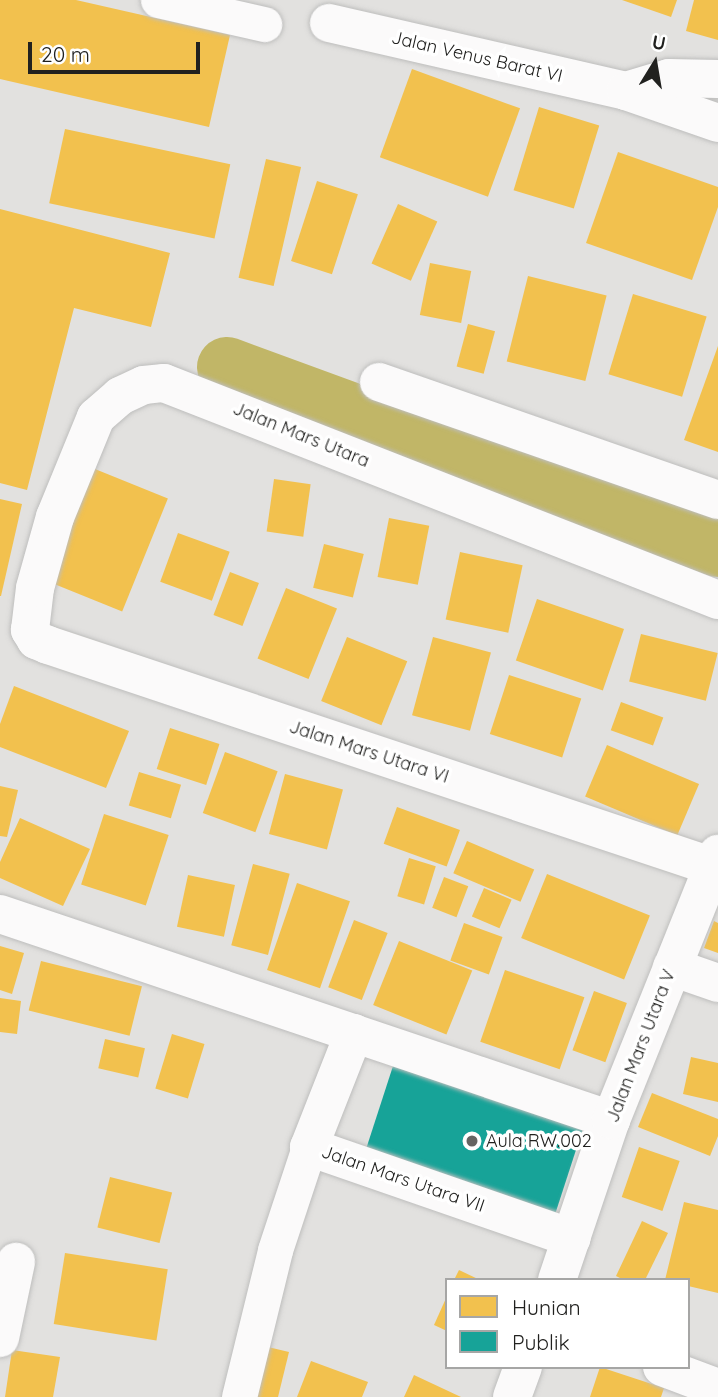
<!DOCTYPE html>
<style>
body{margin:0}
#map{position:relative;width:718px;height:1397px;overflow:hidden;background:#e2e1df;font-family:Quicksand,sans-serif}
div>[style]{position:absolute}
.homes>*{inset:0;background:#f2c14e;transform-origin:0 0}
.public>*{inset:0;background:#17a398;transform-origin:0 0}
.canal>*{height:60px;margin:-30px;padding:0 30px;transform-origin:30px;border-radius:30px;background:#c1b667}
.roads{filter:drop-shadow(0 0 2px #bebebd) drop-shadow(0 0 2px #bebebd)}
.service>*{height:35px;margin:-17.5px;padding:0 17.5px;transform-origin:17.5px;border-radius:17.5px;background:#fbfafa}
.minor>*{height:38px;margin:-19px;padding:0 19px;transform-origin:19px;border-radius:19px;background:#fbfafa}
.dots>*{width:19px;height:19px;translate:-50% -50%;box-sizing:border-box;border:4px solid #fff;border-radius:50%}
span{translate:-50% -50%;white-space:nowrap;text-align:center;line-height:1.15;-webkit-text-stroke:7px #fff;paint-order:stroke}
.street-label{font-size:18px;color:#21211f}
.poi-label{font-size:18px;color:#21211f}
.left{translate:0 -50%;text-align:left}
.legend{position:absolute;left:445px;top:1278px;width:245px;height:91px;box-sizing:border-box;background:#fff;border:2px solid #a6a6a5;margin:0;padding:9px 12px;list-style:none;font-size:21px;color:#21211f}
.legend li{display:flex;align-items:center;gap:14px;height:35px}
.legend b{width:35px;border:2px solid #a6a6a5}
.north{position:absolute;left:620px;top:28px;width:70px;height:70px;-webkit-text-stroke:5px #fff;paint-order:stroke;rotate:11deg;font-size:19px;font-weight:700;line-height:28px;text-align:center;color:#21211f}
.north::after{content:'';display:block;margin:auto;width:24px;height:32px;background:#21211f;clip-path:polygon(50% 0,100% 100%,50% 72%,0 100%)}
.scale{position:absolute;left:28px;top:42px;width:172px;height:32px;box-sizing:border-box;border:4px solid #21211f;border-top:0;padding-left:9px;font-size:21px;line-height:24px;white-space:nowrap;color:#21211f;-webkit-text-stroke:5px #fff;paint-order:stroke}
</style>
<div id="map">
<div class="homes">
<i style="clip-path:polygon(0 0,76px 0,230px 35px,209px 127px,0 79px)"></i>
<i style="clip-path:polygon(622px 0,677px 0,671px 17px)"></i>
<i style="clip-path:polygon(694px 0,718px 0,718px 40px,686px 31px)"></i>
<i style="left:412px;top:69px;width:115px;height:94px;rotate:20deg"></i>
<i style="left:539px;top:107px;width:63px;height:87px;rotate:17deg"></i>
<i style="left:65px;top:129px;width:169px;height:76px;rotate:12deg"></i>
<i style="clip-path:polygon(618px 152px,718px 187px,718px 207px,692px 280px,586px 243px)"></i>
<i style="left:266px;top:159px;width:36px;height:122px;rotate:13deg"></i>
<i style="left:317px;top:181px;width:43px;height:84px;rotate:18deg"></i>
<i style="left:398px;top:204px;width:43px;height:65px;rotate:24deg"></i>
<i style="clip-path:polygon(0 209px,170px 253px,151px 327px,74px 308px,27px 490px,0 483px)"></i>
<i style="left:430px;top:263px;width:42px;height:53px;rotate:11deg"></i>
<i style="left:528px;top:276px;width:81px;height:88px;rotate:14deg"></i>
<i style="left:633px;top:294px;width:77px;height:84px;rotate:17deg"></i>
<i style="left:468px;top:324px;width:28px;height:44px;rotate:15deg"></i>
<i style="clip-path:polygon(718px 346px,718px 452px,684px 440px)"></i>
<i style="left:90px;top:467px;width:84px;height:122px;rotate:22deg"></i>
<i style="left:274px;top:479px;width:37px;height:53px;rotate:8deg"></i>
<i style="clip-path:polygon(0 499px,22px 504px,1px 596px,0 596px)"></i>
<i style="left:389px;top:518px;width:41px;height:60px;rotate:11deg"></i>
<i style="left:178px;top:533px;width:55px;height:52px;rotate:20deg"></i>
<i style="left:324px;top:544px;width:41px;height:45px;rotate:14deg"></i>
<i style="left:460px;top:552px;width:64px;height:69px;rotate:12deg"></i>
<i style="left:230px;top:572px;width:31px;height:46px;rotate:21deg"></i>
<i style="left:286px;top:588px;width:55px;height:76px;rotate:22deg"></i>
<i style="left:537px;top:599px;width:92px;height:65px;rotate:19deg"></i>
<i style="left:641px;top:634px;width:79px;height:49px;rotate:14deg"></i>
<i style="left:347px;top:637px;width:65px;height:69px;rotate:22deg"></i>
<i style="left:433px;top:637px;width:60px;height:81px;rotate:15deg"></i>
<i style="left:509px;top:675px;width:76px;height:62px;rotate:18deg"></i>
<i style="clip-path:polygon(14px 686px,129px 731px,106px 788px,0 747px,0 724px)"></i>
<i style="left:621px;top:702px;width:45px;height:30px;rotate:20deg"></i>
<i style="left:170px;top:728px;width:52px;height:43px;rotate:18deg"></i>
<i style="left:607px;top:745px;width:100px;height:56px;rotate:23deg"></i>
<i style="left:225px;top:752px;width:56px;height:65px;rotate:20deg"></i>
<i style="left:139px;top:772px;width:44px;height:35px;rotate:17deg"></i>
<i style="left:285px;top:774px;width:60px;height:62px;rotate:15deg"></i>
<i style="clip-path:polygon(0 786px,18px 790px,7px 837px,0 836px)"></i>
<i style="left:397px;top:807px;width:67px;height:39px;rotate:20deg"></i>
<i style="left:104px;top:814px;width:68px;height:74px;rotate:18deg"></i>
<i style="clip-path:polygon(20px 818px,90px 849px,63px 906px,0 878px,0 862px)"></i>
<i style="left:467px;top:841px;width:73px;height:35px;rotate:23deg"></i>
<i style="left:409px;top:858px;width:28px;height:40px;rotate:17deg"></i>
<i style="left:253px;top:864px;width:38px;height:84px;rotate:15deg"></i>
<i style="left:547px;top:874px;width:111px;height:69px;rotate:22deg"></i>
<i style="left:188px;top:875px;width:48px;height:53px;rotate:12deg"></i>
<i style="left:444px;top:877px;width:26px;height:33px;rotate:21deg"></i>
<i style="left:297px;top:883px;width:56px;height:92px;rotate:19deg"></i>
<i style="left:484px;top:888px;width:30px;height:31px;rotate:23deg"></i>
<i style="left:354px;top:920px;width:36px;height:72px;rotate:21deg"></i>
<i style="clip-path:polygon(714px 921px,718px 923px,718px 953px,704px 948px)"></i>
<i style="left:464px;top:923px;width:41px;height:40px;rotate:20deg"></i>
<i style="left:399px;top:941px;width:79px;height:69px;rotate:22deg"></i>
<i style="clip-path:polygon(0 946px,24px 953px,12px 994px,0 990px)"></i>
<i style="left:41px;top:961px;width:104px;height:51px;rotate:14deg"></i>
<i style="left:505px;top:970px;width:84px;height:76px;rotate:19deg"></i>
<i style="left:594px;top:991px;width:35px;height:63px;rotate:20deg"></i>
<i style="clip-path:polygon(0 998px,21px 1001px,17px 1034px,0 1032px)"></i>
<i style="left:172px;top:1034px;width:34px;height:57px;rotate:17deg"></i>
<i style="left:105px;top:1039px;width:41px;height:30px;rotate:13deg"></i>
<i style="clip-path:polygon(691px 1057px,718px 1063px,718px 1102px,683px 1094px)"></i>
<i style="clip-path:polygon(652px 1093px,718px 1119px,718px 1136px,710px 1156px,638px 1127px)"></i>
<i style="left:639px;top:1147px;width:43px;height:53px;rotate:19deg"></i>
<i style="left:110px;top:1177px;width:64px;height:52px;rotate:14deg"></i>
<i style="clip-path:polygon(684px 1202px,718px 1210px,718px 1293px,688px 1286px,688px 1280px,665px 1280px)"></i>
<i style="clip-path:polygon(642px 1221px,668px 1233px,645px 1280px,624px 1280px,616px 1276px)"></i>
<i style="left:65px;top:1253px;width:104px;height:72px;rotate:9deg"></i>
<i style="clip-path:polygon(459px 1270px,480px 1280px,454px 1280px)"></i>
<i style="clip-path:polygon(447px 1296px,447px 1331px,434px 1325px)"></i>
<i style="clip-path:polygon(268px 1347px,289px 1352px,278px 1397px,257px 1397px)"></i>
<i style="clip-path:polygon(12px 1350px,60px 1357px,53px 1397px,5px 1397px)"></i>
<i style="clip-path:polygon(311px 1361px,368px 1382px,362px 1397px,297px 1397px)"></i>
<i style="clip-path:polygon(600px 1367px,664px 1388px,661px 1397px,590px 1397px)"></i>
<i style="clip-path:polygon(414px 1375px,461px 1397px,404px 1397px)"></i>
</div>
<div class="public">
<i style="left:393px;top:1066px;width:200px;height:94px;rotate:18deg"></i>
</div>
<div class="canal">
<i style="left:227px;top:367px;width:523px;rotate:20.13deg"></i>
</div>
<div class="roads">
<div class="service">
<i style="left:158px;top:0;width:109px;rotate:12.8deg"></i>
<i style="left:239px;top:1397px;width:151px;rotate:-76.2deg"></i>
<i style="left:275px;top:1250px;width:108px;rotate:-71.7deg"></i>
</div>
<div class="minor">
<i style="left:329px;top:23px;width:305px;rotate:12.9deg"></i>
<i style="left:626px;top:91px;width:97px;rotate:19.2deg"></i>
<i style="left:626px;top:91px;width:45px;rotate:-16.8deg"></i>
<i style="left:669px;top:78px;width:49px;rotate:1.2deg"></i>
<i style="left:379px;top:382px;width:359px;rotate:19.2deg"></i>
<i style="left:714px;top:867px;width:702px;rotate:-161.57deg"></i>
<i style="left:48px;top:645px;width:13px;rotate:-157deg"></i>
<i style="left:36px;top:640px;width:12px;rotate:-121deg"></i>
<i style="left:30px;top:630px;width:42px;rotate:-83.2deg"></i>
<i style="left:35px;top:588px;width:74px;rotate:-74.3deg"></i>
<i style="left:55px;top:517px;width:108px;rotate:-67.7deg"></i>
<i style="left:96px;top:417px;width:32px;rotate:-41deg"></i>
<i style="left:120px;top:396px;width:26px;rotate:-25deg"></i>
<i style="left:144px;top:385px;width:20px;rotate:-6deg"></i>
<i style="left:164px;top:383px;width:595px;rotate:21.39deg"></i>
<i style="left:0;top:914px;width:645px;rotate:18.63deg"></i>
<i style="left:672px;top:967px;width:49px;rotate:19.2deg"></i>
<i style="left:354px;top:1033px;width:123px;rotate:111.5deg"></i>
<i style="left:309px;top:1147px;width:278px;rotate:19.1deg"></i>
<i style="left:557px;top:1280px;width:169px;rotate:-71.4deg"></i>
<i style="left:611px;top:1120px;width:287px;rotate:-68.1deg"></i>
<i style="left:0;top:1338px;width:78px;rotate:-78.1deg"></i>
<i style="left:662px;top:1367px;width:60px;rotate:20.6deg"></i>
<i style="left:512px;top:1397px;width:32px;rotate:-70deg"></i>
</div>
</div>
<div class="dots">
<i style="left:472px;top:1141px;background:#656462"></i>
</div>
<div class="street-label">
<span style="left:477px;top:57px;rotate:13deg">Jalan Venus Barat VI</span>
<span style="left:301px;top:435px;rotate:22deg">Jalan Mars Utara</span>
<span style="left:369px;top:752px;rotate:18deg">Jalan Mars Utara VI</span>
<span style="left:641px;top:1046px;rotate:-69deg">Jalan Mars Utara V</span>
<span style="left:403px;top:1179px;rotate:19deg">Jalan Mars Utara VII</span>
</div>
<div class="poi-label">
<span class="left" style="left:486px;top:1141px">Aula RW.002</span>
</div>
<ul class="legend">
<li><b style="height:19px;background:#f2c14e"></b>Hunian</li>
<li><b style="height:19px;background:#17a398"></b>Publik</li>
</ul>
<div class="north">U</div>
<div class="scale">20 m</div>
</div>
